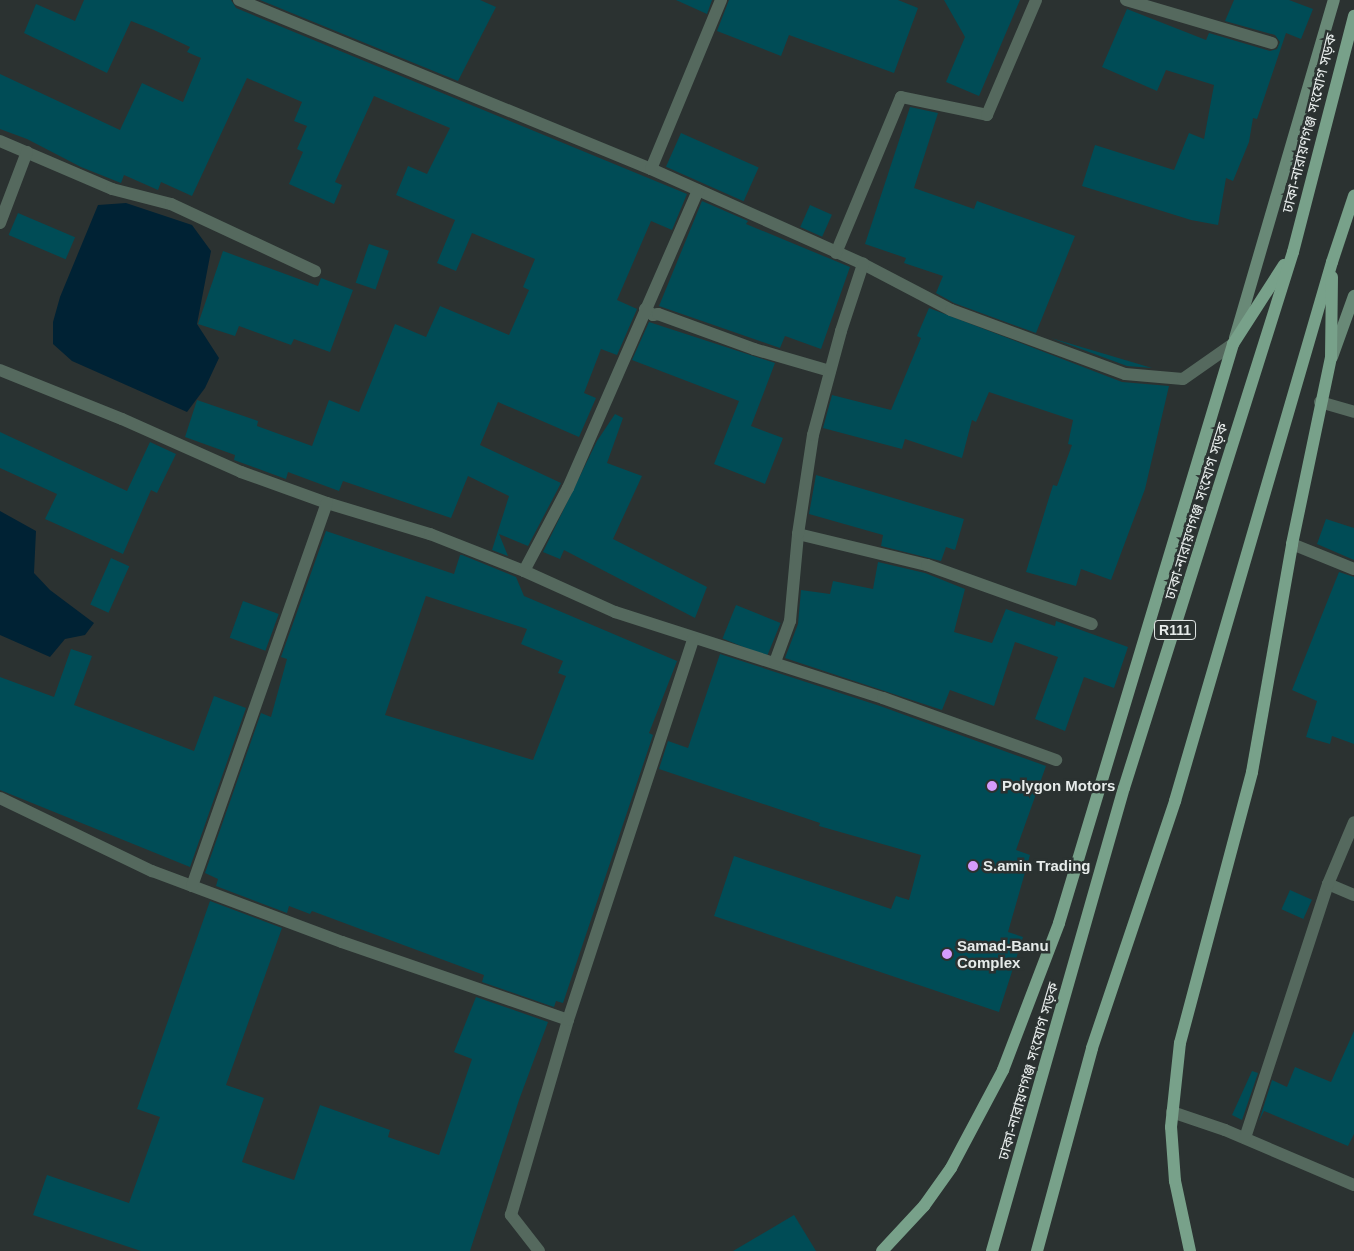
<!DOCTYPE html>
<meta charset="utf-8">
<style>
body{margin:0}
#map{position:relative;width:1354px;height:1251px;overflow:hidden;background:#2b3231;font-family:Helvetica,"Noto Sans Bengali",sans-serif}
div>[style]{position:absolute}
.water>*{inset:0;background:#002234}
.building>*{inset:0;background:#004c56;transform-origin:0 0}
.street>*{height:12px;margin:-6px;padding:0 6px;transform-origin:6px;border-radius:6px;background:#55695e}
.secondary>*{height:12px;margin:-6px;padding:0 6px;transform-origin:6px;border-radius:6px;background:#698977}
.primary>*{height:12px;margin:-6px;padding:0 6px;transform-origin:6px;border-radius:6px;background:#78a18a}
.dots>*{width:14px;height:14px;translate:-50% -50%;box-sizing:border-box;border:2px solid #2b3231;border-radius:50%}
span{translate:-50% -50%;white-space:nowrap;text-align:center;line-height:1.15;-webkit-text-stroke:5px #2b3231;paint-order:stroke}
.shield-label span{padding:1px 4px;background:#2b3231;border:1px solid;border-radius:4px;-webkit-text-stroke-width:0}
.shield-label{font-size:14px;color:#e6ebea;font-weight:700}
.street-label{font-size:15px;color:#e6ebea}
.poi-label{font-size:15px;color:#e6ebea;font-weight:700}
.left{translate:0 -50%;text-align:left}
</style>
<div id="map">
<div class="water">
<i style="clip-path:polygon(126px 203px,192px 225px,211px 251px,197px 324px,219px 358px,205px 388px,187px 412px,72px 361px,53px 344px,53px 322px,60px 297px,98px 205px)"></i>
<i style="clip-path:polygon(0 511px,36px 531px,34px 573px,50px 590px,94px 623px,85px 635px,65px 639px,50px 657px,0 635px)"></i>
</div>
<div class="building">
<i style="clip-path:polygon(84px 0,231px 0,236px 8px,687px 194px,672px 230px,651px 221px,617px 300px,637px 309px,617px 355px,601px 349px,584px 393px,596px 398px,579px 437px,498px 402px,480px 445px,561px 483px,528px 546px,499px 534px,508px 556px,492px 550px,509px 496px,468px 476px,451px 518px,343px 481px,339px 491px,288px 472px,286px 479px,234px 460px,235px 455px,185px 437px,197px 400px,258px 421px,257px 426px,312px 446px,329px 400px,359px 412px,395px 324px,426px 337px,440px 306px,509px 335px,529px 290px,523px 287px,535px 259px,472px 233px,456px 271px,437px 263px,455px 220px,396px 195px,408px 166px,427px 174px,450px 128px,374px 96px,335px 182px,342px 185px,334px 204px,289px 184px,303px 152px,297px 149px,307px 126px,294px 121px,302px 102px,247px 78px,192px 196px,161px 182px,158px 190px,124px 175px,121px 183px,81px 167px,27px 139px,0 129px,0 74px,120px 130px,142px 83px,183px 102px,201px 58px,187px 52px,190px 47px,154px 30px,131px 21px,107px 73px,24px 33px,36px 4px,75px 21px)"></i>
<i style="clip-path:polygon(260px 0,480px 0,496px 7px,458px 81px)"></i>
<i style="clip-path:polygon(676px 0,712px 0,707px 14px)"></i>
<i style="clip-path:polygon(729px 0,898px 0,918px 8px,894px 73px,789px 35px,781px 56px,717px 31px)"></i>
<i style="clip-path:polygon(944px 0,1020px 0,979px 96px,946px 82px,965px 37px)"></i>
<i style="clip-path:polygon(1234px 0,1289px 0,1313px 9px,1301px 39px,1286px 33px,1257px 119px,1253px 118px,1249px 142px,1233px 181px,1226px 178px,1218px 225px,1191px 220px,1082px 186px,1095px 145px,1174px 170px,1189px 133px,1204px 139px,1214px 85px,1166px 70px,1157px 91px,1102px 67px,1127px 9px,1206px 40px,1209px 33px,1270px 51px,1277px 49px,1280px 42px,1275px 35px,1225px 21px)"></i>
<i style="clip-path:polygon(910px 107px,938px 113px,914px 188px,974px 209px,977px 201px,1075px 236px,1036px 333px,954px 303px,936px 293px,943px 276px,904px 263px,906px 258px,865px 244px)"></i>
<i style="left:681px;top:133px;width:85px;height:37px;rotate:24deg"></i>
<i style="clip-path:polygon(702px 201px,748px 221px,746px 224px,850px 267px,821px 349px,785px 336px,780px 348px,659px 306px)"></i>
<i style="left:810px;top:205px;width:24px;height:24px;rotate:24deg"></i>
<i style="left:18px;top:213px;width:62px;height:24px;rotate:23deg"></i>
<i style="left:369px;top:244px;width:21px;height:41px;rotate:19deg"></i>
<i style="clip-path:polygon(223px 251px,318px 286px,321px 278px,353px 290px,330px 352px,294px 339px,291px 345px,239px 326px,235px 336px,198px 324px)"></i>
<i style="clip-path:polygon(929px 308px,1122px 382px,1169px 386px,1145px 489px,1111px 580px,1081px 569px,1076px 586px,1026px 572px,1053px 485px,1057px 486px,1072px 445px,1068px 444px,1073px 420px,989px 392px,976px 422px,972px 420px,962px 458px,905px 439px,902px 449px,823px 428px,832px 395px,891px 410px,921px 338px,917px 336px)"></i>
<i style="clip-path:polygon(649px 322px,775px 363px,751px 426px,783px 438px,765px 484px,714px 464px,739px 401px,632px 360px)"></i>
<i style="clip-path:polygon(1051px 338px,1152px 368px,1127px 366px)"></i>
<i style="clip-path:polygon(615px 414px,623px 418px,607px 463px,642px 476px,613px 539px,707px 587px,695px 618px,564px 550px,560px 559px,543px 552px,597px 441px)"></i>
<i style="clip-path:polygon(0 432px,127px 491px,150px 442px,176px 454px,157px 493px,151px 490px,123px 554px,45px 519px,57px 494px,0 468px)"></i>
<i style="clip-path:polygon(816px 475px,964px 519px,955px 550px,946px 547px,941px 561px,881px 546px,883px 535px,809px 514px)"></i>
<i style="clip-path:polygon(1326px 519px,1354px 528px,1354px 560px,1317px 544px)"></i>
<i style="clip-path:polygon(evenodd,326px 531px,454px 574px,460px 555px,462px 555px,516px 577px,524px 596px,677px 661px,649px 733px,653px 735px,563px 1003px,556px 1001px,554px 1007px,482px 982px,484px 975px,312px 911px,310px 914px,289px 906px,287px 913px,216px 886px,218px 879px,205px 873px,261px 713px,271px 717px,287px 659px,281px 657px,326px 531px,426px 596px,527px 629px,521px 644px,563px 661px,558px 673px,566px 676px,533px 760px,385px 715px,426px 596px)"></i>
<i style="left:111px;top:558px;width:20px;height:51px;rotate:24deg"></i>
<i style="clip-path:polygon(878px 562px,925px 573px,965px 589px,954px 632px,992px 643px,1006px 609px,1055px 626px,1056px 621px,1128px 647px,1114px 688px,1084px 677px,1065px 731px,1035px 719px,1058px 657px,1015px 642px,994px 706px,950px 690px,942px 710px,785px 658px,798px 624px,801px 590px,830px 594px,833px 581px,873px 589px)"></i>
<i style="clip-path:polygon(1339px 572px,1354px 577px,1354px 744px,1332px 736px,1330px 744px,1306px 737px,1317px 701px,1292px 690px)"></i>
<i style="left:243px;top:601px;width:38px;height:39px;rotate:20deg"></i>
<i style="left:736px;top:605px;width:48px;height:36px;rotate:22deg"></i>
<i style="clip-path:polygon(71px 649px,92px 656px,74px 705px,194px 751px,214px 696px,246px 708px,190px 867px,0 790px,0 677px,54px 697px)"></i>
<i style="clip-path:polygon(720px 654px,880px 706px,1046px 766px,1016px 850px,1030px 855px,1008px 932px,1023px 937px,999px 1012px,714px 916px,734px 856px,891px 909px,896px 896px,909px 900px,921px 855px,819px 826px,820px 823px,659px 769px,668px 741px,688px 748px)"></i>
<i style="left:1290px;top:890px;width:24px;height:21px;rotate:24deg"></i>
<i style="clip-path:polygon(210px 901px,282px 928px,226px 1085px,264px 1098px,242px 1162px,294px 1180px,320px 1105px,390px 1130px,388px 1137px,439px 1155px,472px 1059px,454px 1052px,476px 997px,548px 1022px,519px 1100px,470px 1251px,141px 1251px,33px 1215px,47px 1175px,129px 1203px,160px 1117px,137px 1109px)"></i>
<i style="clip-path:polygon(1354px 1031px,1354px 1134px,1348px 1146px,1264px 1111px,1259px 1121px,1272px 1080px,1287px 1087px,1295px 1067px,1331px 1082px)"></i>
<i style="clip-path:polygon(1252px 1071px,1258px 1073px,1242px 1120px,1232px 1115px)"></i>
<i style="clip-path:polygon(794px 1215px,816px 1251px,733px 1251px)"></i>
</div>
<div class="street">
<i style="left:239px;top:0;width:445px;rotate:22.3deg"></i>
<i style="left:651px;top:169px;width:232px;rotate:24.1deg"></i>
<i style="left:863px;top:264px;width:99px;rotate:27.6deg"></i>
<i style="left:951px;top:310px;width:185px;rotate:20.2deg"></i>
<i style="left:1125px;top:374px;width:58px;rotate:4.9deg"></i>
<i style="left:1183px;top:379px;width:61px;rotate:-35deg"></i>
<i style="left:1126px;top:0;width:152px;rotate:16.4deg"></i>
<i style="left:0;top:141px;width:122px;rotate:23.2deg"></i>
<i style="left:112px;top:189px;width:61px;rotate:14.3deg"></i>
<i style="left:171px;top:204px;width:159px;rotate:25deg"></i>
<i style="left:651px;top:169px;width:183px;rotate:-67.5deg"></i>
<i style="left:0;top:223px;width:76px;rotate:-69.2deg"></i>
<i style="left:836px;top:253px;width:169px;rotate:-67.4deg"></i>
<i style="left:901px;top:97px;width:88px;rotate:11.8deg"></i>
<i style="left:987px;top:115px;width:125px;rotate:-66.9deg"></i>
<i style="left:645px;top:309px;width:10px;rotate:37deg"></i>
<i style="left:653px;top:315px;width:5px;rotate:-11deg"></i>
<i style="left:658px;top:314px;width:102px;rotate:20deg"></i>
<i style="left:754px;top:349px;width:79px;rotate:16.1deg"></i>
<i style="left:0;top:370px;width:131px;rotate:21.9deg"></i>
<i style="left:122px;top:419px;width:130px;rotate:24deg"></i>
<i style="left:241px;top:472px;width:91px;rotate:19.8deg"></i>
<i style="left:327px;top:503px;width:108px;rotate:16.8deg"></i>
<i style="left:430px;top:534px;width:101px;rotate:21.5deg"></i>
<i style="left:524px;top:571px;width:100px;rotate:24.3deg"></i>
<i style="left:615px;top:612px;width:281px;rotate:17.8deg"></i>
<i style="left:883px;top:698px;width:184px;rotate:19.7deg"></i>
<i style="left:1320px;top:402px;width:35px;rotate:16deg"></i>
<i style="left:798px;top:534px;width:133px;rotate:13.5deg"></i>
<i style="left:927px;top:565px;width:175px;rotate:19.7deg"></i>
<i style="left:1292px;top:544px;width:67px;rotate:22deg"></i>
<i style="left:524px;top:571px;width:94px;rotate:-62.1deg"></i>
<i style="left:568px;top:488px;width:325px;rotate:-66.4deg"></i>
<i style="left:775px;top:662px;width:44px;rotate:-69.9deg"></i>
<i style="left:790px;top:621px;width:87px;rotate:-84.7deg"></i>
<i style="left:798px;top:534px;width:100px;rotate:-81.4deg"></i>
<i style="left:813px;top:435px;width:108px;rotate:-74.9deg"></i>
<i style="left:841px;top:331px;width:71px;rotate:-71.8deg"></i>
<i style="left:0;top:798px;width:169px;rotate:25.7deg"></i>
<i style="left:152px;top:871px;width:203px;rotate:20.5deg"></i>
<i style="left:342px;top:942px;width:239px;rotate:19deg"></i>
<i style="left:1328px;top:884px;width:28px;rotate:23deg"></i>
<i style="left:192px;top:886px;width:406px;rotate:-70.6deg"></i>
<i style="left:1172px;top:1112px;width:56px;rotate:18.8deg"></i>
<i style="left:1225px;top:1130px;width:140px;rotate:23.1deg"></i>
<i style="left:1245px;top:1138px;width:267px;rotate:-71.9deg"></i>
<i style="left:1328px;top:884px;width:67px;rotate:-67.2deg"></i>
<i style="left:539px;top:1251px;width:46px;rotate:-127.9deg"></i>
<i style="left:511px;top:1215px;width:203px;rotate:-73.7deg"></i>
<i style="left:568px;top:1020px;width:401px;rotate:-71.8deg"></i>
</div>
<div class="secondary">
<i style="left:1235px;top:338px;width:352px;rotate:-73.7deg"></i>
<i style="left:1332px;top:357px;width:65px;rotate:-70.2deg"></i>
</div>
<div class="primary">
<i style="left:882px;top:1251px;width:62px;rotate:-47deg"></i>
<i style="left:924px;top:1206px;width:47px;rotate:-54.6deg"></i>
<i style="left:951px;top:1168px;width:111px;rotate:-62deg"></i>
<i style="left:1003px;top:1070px;width:157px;rotate:-69.1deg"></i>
<i style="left:1059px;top:923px;width:605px;rotate:-73.27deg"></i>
<i style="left:1233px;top:344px;width:94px;rotate:-57.2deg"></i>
<i style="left:992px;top:1251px;width:481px;rotate:-74.1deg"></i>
<i style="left:1124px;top:788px;width:562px;rotate:-72.5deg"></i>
<i style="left:1293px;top:252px;width:244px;rotate:-75.5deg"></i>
<i style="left:1037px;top:1251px;width:210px;rotate:-74.8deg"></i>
<i style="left:1092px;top:1048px;width:261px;rotate:-71.4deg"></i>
<i style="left:1175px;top:801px;width:561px;rotate:-73.76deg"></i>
<i style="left:1332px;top:262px;width:70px;rotate:-71.6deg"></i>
<i style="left:1190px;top:1251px;width:72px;rotate:-102.1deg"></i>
<i style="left:1175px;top:1181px;width:54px;rotate:-94.2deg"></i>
<i style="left:1171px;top:1127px;width:84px;rotate:-83.9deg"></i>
<i style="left:1180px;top:1043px;width:280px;rotate:-75.1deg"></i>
<i style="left:1252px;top:772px;width:231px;rotate:-80deg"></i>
<i style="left:1292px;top:544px;width:190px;rotate:-78.2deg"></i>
<i style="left:1331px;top:358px;width:81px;rotate:-89.3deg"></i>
</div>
<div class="dots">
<i style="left:992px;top:786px;background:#d59bfb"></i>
<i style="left:973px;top:866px;background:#d59bfb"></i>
<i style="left:947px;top:954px;background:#d59bfb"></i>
</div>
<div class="shield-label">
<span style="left:1175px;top:630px">R111</span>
</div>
<div class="street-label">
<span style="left:1309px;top:123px;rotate:-76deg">ঢাকা-নারায়ণগঞ্জ সংযোগ সড়ক</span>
<span style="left:1196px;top:511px;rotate:-73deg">ঢাকা-নারায়ণগঞ্জ সংযোগ সড়ক</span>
<span style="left:1028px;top:1071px;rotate:-74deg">ঢাকা-নারায়ণগঞ্জ সংযোগ সড়ক</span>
</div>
<div class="poi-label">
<span class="left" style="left:1002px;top:786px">Polygon Motors</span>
<span class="left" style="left:983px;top:866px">S.amin Trading</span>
<span class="left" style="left:957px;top:954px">Samad-Banu<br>Complex</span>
</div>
</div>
